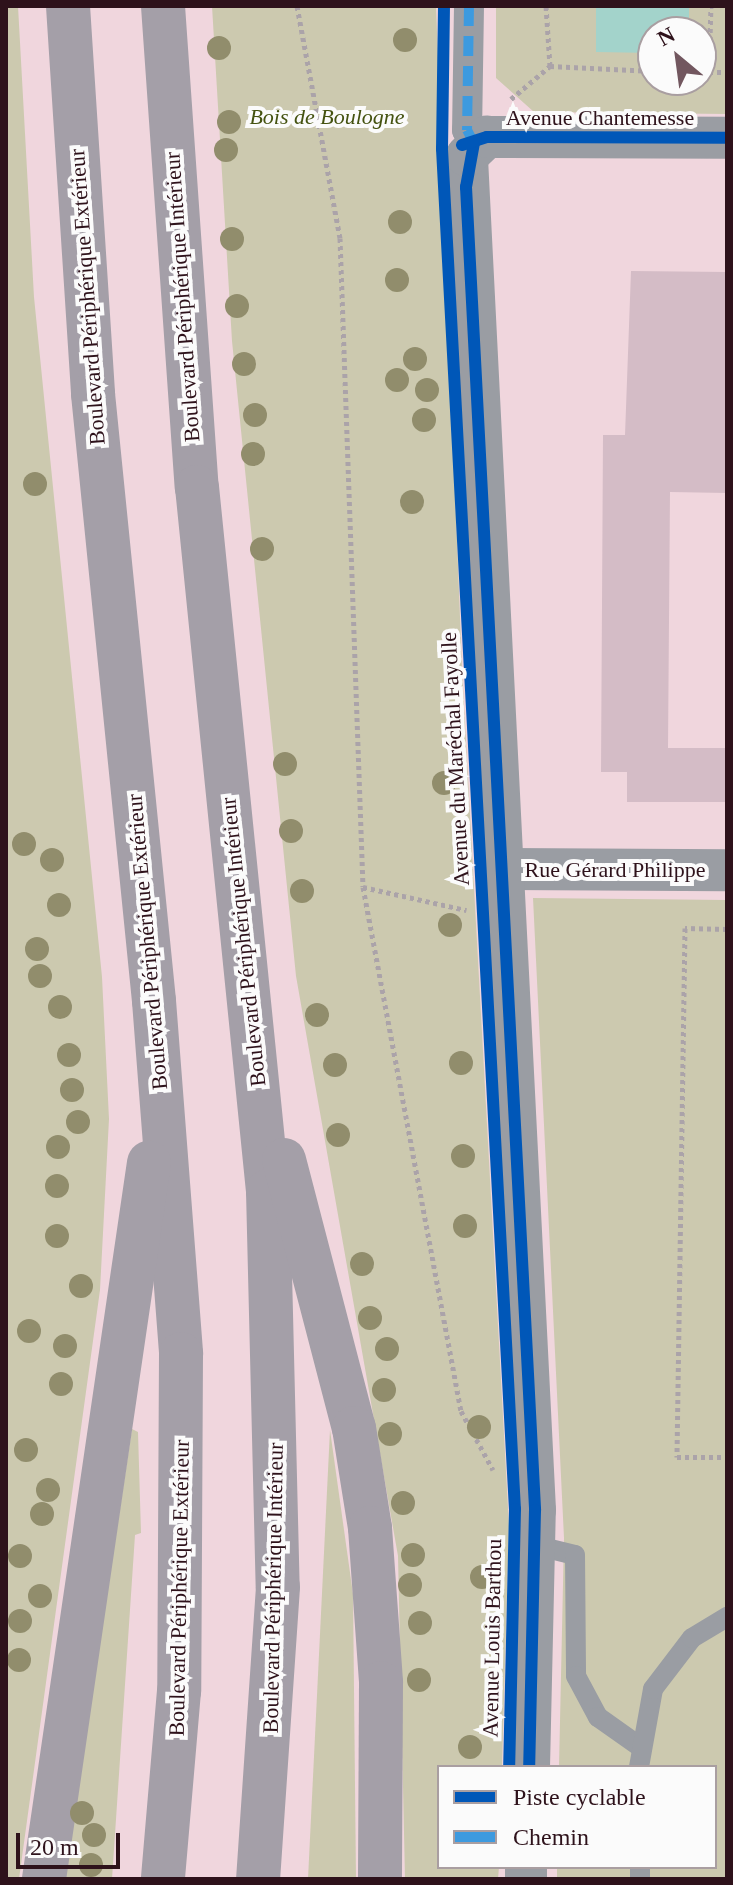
<!DOCTYPE html>
<meta charset="utf-8">
<style>
body{margin:0}
#map{position:relative;width:733px;height:1885px;overflow:hidden;background:#f0d6dd;font-family:"Times New Roman",serif}
div>[style]{position:absolute}
.green>*{inset:0;background:#ccc9af}
.water>*{inset:0;background:#a3d3cb}
.building>*{inset:0;background:#d4bcc6}
.path>*{height:5px;margin-top:-2.5px;transform-origin:0;background:repeating-linear-gradient(90deg,#aba3a9 0 4px,transparent 0 8px)}
.service>*{height:20px;margin:-10px;padding:0 10px;transform-origin:10px;border-radius:10px;background:#9a9da3}
.pedestrian>*{height:30px;margin:-15px;padding:0 15px;transform-origin:15px;border-radius:15px;background:#9a9da3}
.minor>*{height:42px;margin:-21px;padding:0 21px;transform-origin:21px;border-radius:21px;background:#9a9da3}
.trunk>*{height:44px;margin:-22px;padding:0 22px;transform-origin:22px;border-radius:22px;background:#a49fa8}
.quiet>*{height:10px;margin-top:-5px;transform-origin:0;background:repeating-linear-gradient(90deg,#3d9adf 0 20px,transparent 0 30px)}
.cycleway>*{height:12px;margin:-6px;padding:0 6px;transform-origin:6px;border-radius:6px;background:#0057b8}
.trees>*{width:24px;height:24px;margin:-12px;border-radius:50%;background:#918d6c}
span{translate:-50% -50%;white-space:nowrap;text-align:center;line-height:1.15;-webkit-text-stroke:8px #fbfbfb;paint-order:stroke}
.park-label{font-size:22px;color:#445210;font-style:italic}
.street-label{font-size:22px;color:#2e121b}
.frame{position:absolute;inset:0;border:8px solid #2e121b;pointer-events:none}
.legend{position:absolute;left:437px;top:1765px;width:280px;height:104px;box-sizing:border-box;background:#fbfbfb;border:2px solid #a99ea1;margin:0;padding:10px 14px;list-style:none;font-size:24px;color:#2e121b}
.legend li{display:flex;align-items:center;gap:16px;height:40px}
.legend b{width:40px;border:2px solid #a99ea1}
.north{position:absolute;left:637px;top:16px;width:80px;height:80px;box-sizing:border-box;background:#fbfbfb;border:2px solid #a99ea1;border-radius:50%;rotate:331deg;font-size:22px;font-weight:700;line-height:32px;text-align:center;color:#2e121b}
.north::after{content:'';display:block;margin:auto;width:28px;height:36px;background:#72575f;clip-path:polygon(50% 0,100% 100%,50% 72%,0 100%)}
.scale{position:absolute;left:16px;top:1833px;width:104px;height:36px;box-sizing:border-box;border:4px solid #2e121b;border-top:0;padding-left:10px;font-size:24px;line-height:28px;white-space:nowrap;color:#2e121b;-webkit-text-stroke:6px #fbfbfb;paint-order:stroke}
</style>
<div id="map">
<div class="green">
<i style="clip-path:polygon(6px 6px,18px 6px,34px 297px,102px 977px,109px 1119px,100px 1290px,19px 1879px,6px 1879px)"></i>
<i style="clip-path:polygon(212px 6px,436px 6px,462px 668px,509px 1526px,502px 1767px,439px 1767px,439px 1867px,499px 1867px,498px 1879px,405px 1879px,398px 1556px,296px 976px,232px 341px)"></i>
<i style="clip-path:polygon(evenodd,496px 6px,727px 6px,727px 114px,534px 112px,496px 78px,496px 6px,653px 32px,701px 32px,701px 80px,653px 80px,653px 32px)"></i>
<i style="clip-path:polygon(533px 898px,727px 900px,727px 1879px,557px 1879px,557px 1867px,715px 1867px,715px 1767px,559px 1767px,564px 1538px)"></i>
<i style="clip-path:polygon(132px 1429px,138px 1432px,141px 1533px,135px 1535px,112px 1879px,64px 1879px)"></i>
<i style="clip-path:polygon(330px 1430px,353px 1594px,356px 1879px,308px 1879px)"></i>
</div>
<div class="water">
<i style="clip-path:polygon(596px 6px,689px 6px,689px 32px,653px 32px,653px 53px,596px 52px)"></i>
</div>
<div class="building">
<i style="clip-path:polygon(631px 271px,727px 272px,727px 493px,670px 492px,668px 748px,727px 748px,727px 802px,627px 802px,627px 772px,601px 772px,603px 435px,625px 435px)"></i>
</div>
<div class="path">
<i style="left:297px;top:6px;width:236px;rotate:79.5deg"></i>
<i style="left:340px;top:238px;width:649px;rotate:87.97deg"></i>
<i style="left:363px;top:887px;width:533px;rotate:79.41deg"></i>
<i style="left:461px;top:1411px;width:67px;rotate:61.5deg"></i>
<i style="left:550px;top:66px;width:103px;rotate:2.8deg"></i>
<i style="left:701px;top:72px;width:26px"></i>
<i style="left:709px;top:72px;width:66px;rotate:-88.3deg"></i>
<i style="left:511px;top:99px;width:51px;rotate:-40.2deg"></i>
<i style="left:550px;top:66px;width:60px;rotate:-93.8deg"></i>
<i style="left:363px;top:887px;width:106px;rotate:12.6deg"></i>
<i style="left:727px;top:929px;width:42px;rotate:-178.6deg"></i>
<i style="left:685px;top:928px;width:529px;rotate:90.87deg"></i>
<i style="left:677px;top:1457px;width:50px"></i>
</div>
<div class="service">
<i style="left:534px;top:1545px;width:42px;rotate:13.7deg"></i>
<i style="left:575px;top:1555px;width:121px;rotate:89.5deg"></i>
<i style="left:576px;top:1676px;width:47px;rotate:61.8deg"></i>
<i style="left:598px;top:1717px;width:50px;rotate:35.3deg"></i>
<i style="left:639px;top:1767px;width:79px;rotate:-79.8deg"></i>
<i style="left:653px;top:1689px;width:64px;rotate:-52.6deg"></i>
<i style="left:692px;top:1638px;width:41px;rotate:-31deg"></i>
<i style="left:640px;top:1867px;width:12px;rotate:90deg"></i>
</div>
<div class="pedestrian">
<i style="left:469px;top:6px;width:124px;rotate:90.9deg"></i>
<i style="left:467px;top:130px;width:15px;rotate:62deg"></i>
</div>
<div class="minor">
<i style="left:503px;top:869px;width:224px;rotate:0.3deg"></i>
<i style="left:529px;top:1767px;width:257px;rotate:-88.7deg"></i>
<i style="left:535px;top:1510px;width:1356px;rotate:-92.88deg"></i>
<i style="left:467px;top:156px;width:28px;rotate:-44deg"></i>
<i style="left:487px;top:137px;width:240px;rotate:0.2deg"></i>
<i style="left:526px;top:1879px;width:12px;rotate:-90deg"></i>
</div>
<div class="trunk">
<i style="left:68px;top:6px;width:389px;rotate:86.3deg"></i>
<i style="left:93px;top:394px;width:610px;rotate:84.26deg"></i>
<i style="left:154px;top:1001px;width:354px;rotate:85.6deg"></i>
<i style="left:181px;top:1354px;width:337px;rotate:90.3deg"></i>
<i style="left:179px;top:1691px;width:189px;rotate:94.9deg"></i>
<i style="left:163px;top:6px;width:482px;rotate:86deg"></i>
<i style="left:197px;top:487px;width:708px;rotate:84.24deg"></i>
<i style="left:268px;top:1191px;width:396px;rotate:88.6deg"></i>
<i style="left:278px;top:1587px;width:293px;rotate:93.9deg"></i>
<i style="left:284px;top:1160px;width:277px;rotate:75.4deg"></i>
<i style="left:354px;top:1428px;width:101px;rotate:80.9deg"></i>
<i style="left:370px;top:1528px;width:155px;rotate:85.9deg"></i>
<i style="left:381px;top:1683px;width:196px;rotate:90.3deg"></i>
<i style="left:44px;top:1879px;width:724px;rotate:-81.66deg"></i>
</div>
<div class="quiet">
<i style="left:469px;top:6px;width:124px;rotate:90.9deg"></i>
<i style="left:467px;top:130px;width:15px;rotate:62deg"></i>
</div>
<div class="cycleway">
<i style="left:444px;top:6px;width:143px;rotate:90.8deg"></i>
<i style="left:442px;top:149px;width:1362px;rotate:86.93deg"></i>
<i style="left:515px;top:1509px;width:258px;rotate:91.3deg"></i>
<i style="left:474px;top:143px;width:45px;rotate:100.3deg"></i>
<i style="left:466px;top:187px;width:1325px;rotate:87.01deg"></i>
<i style="left:535px;top:1510px;width:257px;rotate:91.3deg"></i>
<i style="left:462px;top:145px;width:26px;rotate:-18deg"></i>
<i style="left:487px;top:137px;width:240px;rotate:0.2deg"></i>
</div>
<div class="trees">
<i style="left:405px;top:40px"></i>
<i style="left:219px;top:48px"></i>
<i style="left:229px;top:122px"></i>
<i style="left:226px;top:150px"></i>
<i style="left:400px;top:222px"></i>
<i style="left:232px;top:239px"></i>
<i style="left:397px;top:280px"></i>
<i style="left:237px;top:306px"></i>
<i style="left:415px;top:359px"></i>
<i style="left:244px;top:364px"></i>
<i style="left:397px;top:380px"></i>
<i style="left:427px;top:390px"></i>
<i style="left:255px;top:415px"></i>
<i style="left:424px;top:420px"></i>
<i style="left:253px;top:454px"></i>
<i style="left:35px;top:484px"></i>
<i style="left:412px;top:502px"></i>
<i style="left:262px;top:549px"></i>
<i style="left:285px;top:764px"></i>
<i style="left:444px;top:783px"></i>
<i style="left:291px;top:831px"></i>
<i style="left:24px;top:844px"></i>
<i style="left:52px;top:860px"></i>
<i style="left:302px;top:891px"></i>
<i style="left:59px;top:905px"></i>
<i style="left:450px;top:925px"></i>
<i style="left:37px;top:949px"></i>
<i style="left:40px;top:976px"></i>
<i style="left:60px;top:1007px"></i>
<i style="left:317px;top:1015px"></i>
<i style="left:69px;top:1055px"></i>
<i style="left:461px;top:1063px"></i>
<i style="left:335px;top:1065px"></i>
<i style="left:72px;top:1090px"></i>
<i style="left:78px;top:1122px"></i>
<i style="left:338px;top:1135px"></i>
<i style="left:58px;top:1147px"></i>
<i style="left:463px;top:1156px"></i>
<i style="left:57px;top:1186px"></i>
<i style="left:465px;top:1226px"></i>
<i style="left:57px;top:1236px"></i>
<i style="left:362px;top:1264px"></i>
<i style="left:81px;top:1286px"></i>
<i style="left:370px;top:1318px"></i>
<i style="left:29px;top:1331px"></i>
<i style="left:65px;top:1346px"></i>
<i style="left:387px;top:1349px"></i>
<i style="left:61px;top:1384px"></i>
<i style="left:384px;top:1390px"></i>
<i style="left:479px;top:1427px"></i>
<i style="left:390px;top:1434px"></i>
<i style="left:26px;top:1450px"></i>
<i style="left:48px;top:1490px"></i>
<i style="left:403px;top:1503px"></i>
<i style="left:42px;top:1514px"></i>
<i style="left:413px;top:1555px"></i>
<i style="left:20px;top:1556px"></i>
<i style="left:482px;top:1577px"></i>
<i style="left:410px;top:1585px"></i>
<i style="left:40px;top:1596px"></i>
<i style="left:20px;top:1621px"></i>
<i style="left:420px;top:1623px"></i>
<i style="left:19px;top:1660px"></i>
<i style="left:419px;top:1680px"></i>
<i style="left:470px;top:1747px"></i>
<i style="left:82px;top:1813px"></i>
<i style="left:94px;top:1835px"></i>
<i style="left:91px;top:1865px"></i>
</div>
<div class="park-label">
<span style="left:327px;top:117px">Bois de Boulogne</span>
</div>
<div class="street-label">
<span style="left:600px;top:118px">Avenue Chantemesse</span>
<span style="left:87px;top:297px;rotate:-94deg">Boulevard Périphérique Extérieur</span>
<span style="left:182px;top:297px;rotate:-94deg">Boulevard Périphérique Intérieur</span>
<span style="left:455px;top:759px;rotate:-93deg">Avenue du Maréchal Fayolle</span>
<span style="left:615px;top:870px">Rue Gérard Philippe</span>
<span style="left:147px;top:942px;rotate:-95deg">Boulevard Périphérique Extérieur</span>
<span style="left:243px;top:942px;rotate:-96deg">Boulevard Périphérique Intérieur</span>
<span style="left:179px;top:1588px;rotate:-89deg">Boulevard Périphérique Extérieur</span>
<span style="left:273px;top:1588px;rotate:-89deg">Boulevard Périphérique Intérieur</span>
<span style="left:492px;top:1638px;rotate:-89deg">Avenue Louis Barthou</span>
</div>
<div class="frame"></div>
<ul class="legend">
<li><b style="height:10px;background:#0057b8"></b>Piste cyclable</li>
<li><b style="height:10px;background:#3d9adf"></b>Chemin</li>
</ul>
<div class="north">N</div>
<div class="scale">20 m</div>
</div>
